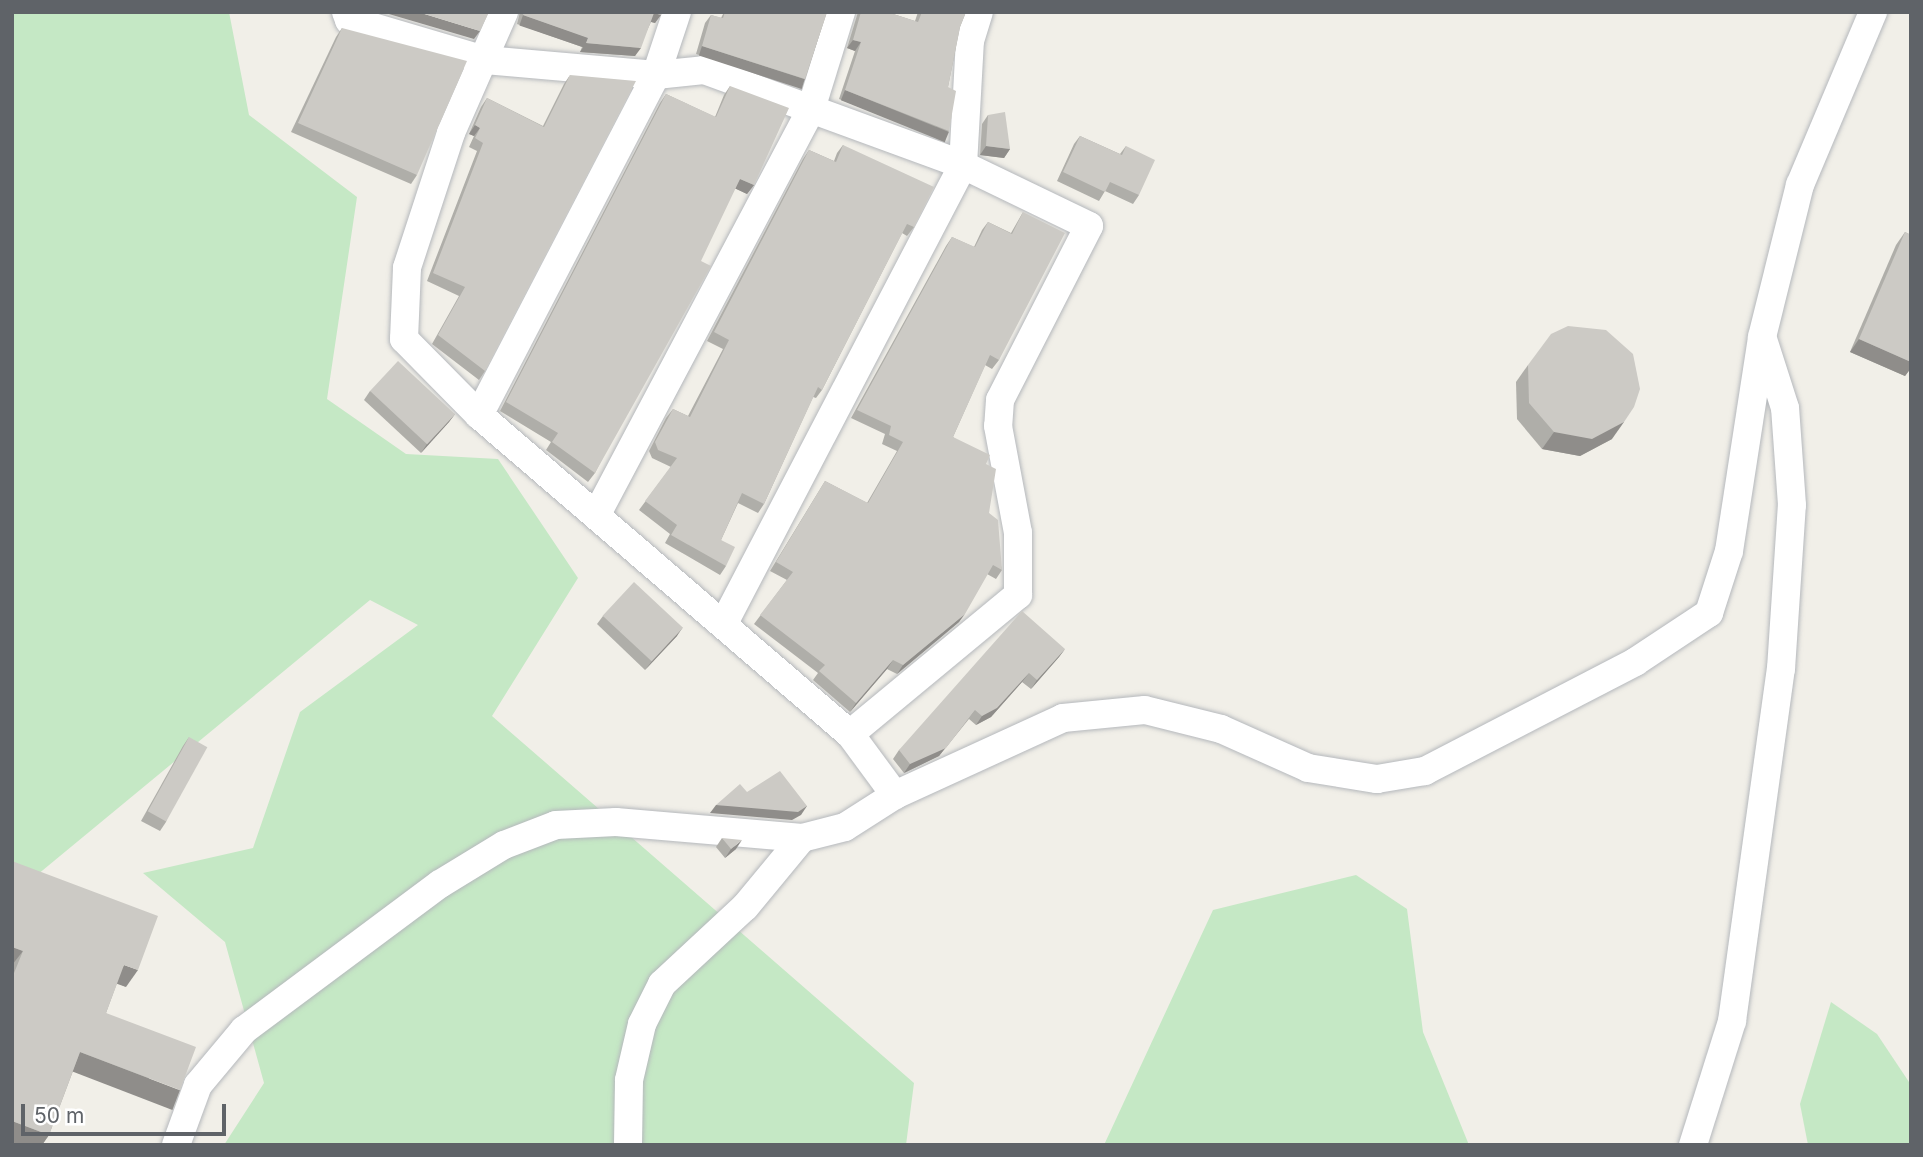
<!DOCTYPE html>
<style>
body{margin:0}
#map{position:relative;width:1923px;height:1157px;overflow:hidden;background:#f1efe8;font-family:Inter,sans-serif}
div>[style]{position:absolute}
.green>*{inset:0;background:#c5e8c5}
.roads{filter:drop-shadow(0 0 2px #b5b8bc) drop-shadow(0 0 2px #b5b8bc)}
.street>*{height:28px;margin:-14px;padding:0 14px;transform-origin:14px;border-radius:14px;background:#fff}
.wall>*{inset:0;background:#afaea9}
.shaded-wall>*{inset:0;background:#8f8d8a;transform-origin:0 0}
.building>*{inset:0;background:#cccac5;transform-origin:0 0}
span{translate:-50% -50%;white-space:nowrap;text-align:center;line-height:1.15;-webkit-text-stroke:5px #fff;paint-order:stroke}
.frame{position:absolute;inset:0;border:14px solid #5f6368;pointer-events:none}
.scale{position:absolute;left:21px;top:1104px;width:205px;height:32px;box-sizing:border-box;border:4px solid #5f6368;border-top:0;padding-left:9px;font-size:21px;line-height:24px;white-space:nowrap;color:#5f6368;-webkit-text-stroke:5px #fff;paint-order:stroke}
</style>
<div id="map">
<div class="green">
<i style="clip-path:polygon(12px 12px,229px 12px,249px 115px,357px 197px,327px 399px,406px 454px,498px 459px,578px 578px,492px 716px,914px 1083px,906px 1145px,224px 1145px,264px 1083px,225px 942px,143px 873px,253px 848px,300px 712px,418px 625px,370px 600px,37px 875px,12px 866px)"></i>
<i style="clip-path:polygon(1356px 875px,1407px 909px,1423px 1032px,1469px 1145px,1104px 1145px,1213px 910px)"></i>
<i style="clip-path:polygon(1831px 1002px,1877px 1034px,1911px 1085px,1911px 1145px,1808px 1145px,1800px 1104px)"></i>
</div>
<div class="roads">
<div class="street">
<i style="left:346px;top:12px;width:9px;rotate:69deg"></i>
<i style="left:349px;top:20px;width:142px;rotate:16.4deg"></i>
<i style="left:485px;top:60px;width:172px;rotate:5deg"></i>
<i style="left:656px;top:75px;width:48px;rotate:-5.9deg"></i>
<i style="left:704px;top:70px;width:276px;rotate:20.1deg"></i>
<i style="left:963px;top:165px;width:140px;rotate:25.8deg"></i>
<i style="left:1089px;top:226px;width:195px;rotate:117.1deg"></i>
<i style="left:1000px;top:400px;width:26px;rotate:94deg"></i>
<i style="left:998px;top:426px;width:109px;rotate:79.4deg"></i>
<i style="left:1018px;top:533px;width:62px;rotate:90deg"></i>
<i style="left:1018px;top:595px;width:218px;rotate:140.4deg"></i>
<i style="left:504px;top:12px;width:132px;rotate:113.7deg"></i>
<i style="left:451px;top:133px;width:142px;rotate:108.1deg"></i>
<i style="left:407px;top:268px;width:71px;rotate:92.4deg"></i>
<i style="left:404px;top:339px;width:107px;rotate:45.4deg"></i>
<i style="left:479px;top:415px;width:489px;rotate:40.7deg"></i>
<i style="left:850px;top:734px;width:76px;rotate:53.6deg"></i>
<i style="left:479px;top:415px;width:383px;rotate:-62.5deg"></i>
<i style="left:656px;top:75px;width:66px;rotate:-71.6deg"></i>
<i style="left:598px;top:512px;width:456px;rotate:-62.1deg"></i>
<i style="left:811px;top:109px;width:102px;rotate:-72.8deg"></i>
<i style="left:724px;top:623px;width:517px;rotate:-62.44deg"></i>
<i style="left:963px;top:165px;width:124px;rotate:-86.8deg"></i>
<i style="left:970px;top:41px;width:30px;rotate:-73deg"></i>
<i style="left:176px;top:1145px;width:64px;rotate:-69.9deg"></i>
<i style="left:198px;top:1085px;width:72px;rotate:-50.1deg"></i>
<i style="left:244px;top:1030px;width:244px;rotate:-36.7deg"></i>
<i style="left:440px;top:884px;width:75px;rotate:-31.4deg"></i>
<i style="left:504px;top:845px;width:56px;rotate:-21deg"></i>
<i style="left:556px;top:825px;width:60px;rotate:-2.9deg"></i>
<i style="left:616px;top:822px;width:187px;rotate:4.9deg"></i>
<i style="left:802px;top:838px;width:44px;rotate:-14.3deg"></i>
<i style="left:845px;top:827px;width:59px;rotate:-32.6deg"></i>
<i style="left:895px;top:795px;width:185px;rotate:-24.6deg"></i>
<i style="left:1063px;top:718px;width:82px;rotate:-5.6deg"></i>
<i style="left:1145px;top:710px;width:78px;rotate:14deg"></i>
<i style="left:1221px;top:729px;width:95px;rotate:24.1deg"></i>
<i style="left:1308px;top:768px;width:70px;rotate:9.1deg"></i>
<i style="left:1377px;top:779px;width:49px;rotate:-9.5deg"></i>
<i style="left:1425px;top:771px;width:237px;rotate:-27.4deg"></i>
<i style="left:1635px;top:662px;width:89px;rotate:-33.5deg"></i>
<i style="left:1709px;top:613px;width:65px;rotate:-72.1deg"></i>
<i style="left:1729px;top:551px;width:217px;rotate:-81.2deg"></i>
<i style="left:1762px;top:337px;width:157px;rotate:-76deg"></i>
<i style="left:1800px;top:185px;width:188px;rotate:-67.1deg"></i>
<i style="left:628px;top:1145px;width:65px;rotate:-89.1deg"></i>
<i style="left:629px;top:1080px;width:57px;rotate:-76.9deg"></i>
<i style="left:642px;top:1024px;width:45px;rotate:-63.4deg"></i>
<i style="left:662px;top:984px;width:113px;rotate:-42.9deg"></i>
<i style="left:745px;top:907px;width:89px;rotate:-50.4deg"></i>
<i style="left:1693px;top:1145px;width:130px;rotate:-72.5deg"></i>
<i style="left:1732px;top:1021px;width:355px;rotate:-82.1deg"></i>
<i style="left:1781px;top:669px;width:164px;rotate:-86.2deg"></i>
<i style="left:1792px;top:505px;width:97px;rotate:-94.1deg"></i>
<i style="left:1785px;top:408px;width:72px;rotate:-107.7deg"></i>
</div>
</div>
<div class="wall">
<i style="clip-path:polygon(520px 12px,662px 12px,655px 23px,651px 22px,635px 56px,580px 52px,582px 47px,517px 24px)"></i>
<i style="clip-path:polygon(724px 12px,827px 12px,805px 79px,799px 87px,696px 54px,705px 23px,711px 15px,721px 18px)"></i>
<i style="clip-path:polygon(858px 12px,887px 12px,915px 21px,918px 12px,966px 12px,960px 27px,948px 87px,949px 131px,943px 140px,839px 99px,855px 51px,847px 48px)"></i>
<i style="clip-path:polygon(342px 28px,417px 175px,411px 184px,291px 132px,336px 37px)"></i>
<i style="clip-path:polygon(570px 75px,485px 371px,479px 380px,432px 344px,459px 296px,427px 281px,477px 151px,469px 147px,474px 136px,469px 134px,481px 107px,487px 98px,543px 126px,564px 84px)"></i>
<i style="clip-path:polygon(730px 86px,754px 185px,747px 194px,735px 188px,595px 473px,588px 482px,546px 450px,551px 442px,500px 411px,660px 103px,666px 94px,715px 117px,724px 95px)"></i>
<i style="clip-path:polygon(988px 115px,1010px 149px,1004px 158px,980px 155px,982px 124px)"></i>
<i style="clip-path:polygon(1080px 136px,1120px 154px,1126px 146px,1139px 195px,1133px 204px,1105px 191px,1099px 201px,1057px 181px,1074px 144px)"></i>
<i style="clip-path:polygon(843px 145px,914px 227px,907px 236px,902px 233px,822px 390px,816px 398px,813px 397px,764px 504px,758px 513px,738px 503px,721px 540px,726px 566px,720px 575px,665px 543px,670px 534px,639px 510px,671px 467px,652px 458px,649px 451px,666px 418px,673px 409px,688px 416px,723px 349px,707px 341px,803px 159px,809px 150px,834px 161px,837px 153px)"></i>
<i style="clip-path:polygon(1023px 212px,999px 360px,992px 369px,985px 365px,953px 437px,986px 464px,989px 513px,1002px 570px,996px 579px,987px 574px,959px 622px,897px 674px,887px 669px,850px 712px,813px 680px,818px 673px,754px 624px,787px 580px,770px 571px,825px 481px,867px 503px,897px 451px,882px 444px,885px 434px,851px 418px,946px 246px,952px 237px,974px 247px,982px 230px,988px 222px,1011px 233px)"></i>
<i style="clip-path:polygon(1905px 232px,1911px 235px,1911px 368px,1905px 376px,1850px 352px,1896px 245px)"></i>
<i style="clip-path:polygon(1528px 365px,1612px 439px,1580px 456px,1542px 449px,1517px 419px,1516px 382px)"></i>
<i style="clip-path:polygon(370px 391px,455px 414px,449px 422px,421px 453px,364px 400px)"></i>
<i style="clip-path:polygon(603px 616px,677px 636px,645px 670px,597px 624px)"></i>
<i style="clip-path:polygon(1065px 649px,1059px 657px,1031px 689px,1022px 682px,991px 717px,976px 725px,969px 719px,939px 756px,904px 773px,893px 759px,899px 750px)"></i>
<i style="clip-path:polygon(189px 737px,166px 822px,160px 831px,141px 821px,183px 746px)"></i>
<i style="clip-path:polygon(722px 838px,736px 849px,725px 858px,716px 847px)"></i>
<i style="clip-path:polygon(12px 861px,126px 987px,117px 983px,106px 1013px,168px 1107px,73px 1071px,49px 1135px,42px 1145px,19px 1145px,12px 1142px)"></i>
</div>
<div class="shaded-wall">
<i style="clip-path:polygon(382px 12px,418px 12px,480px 31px,474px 39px)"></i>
<i style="clip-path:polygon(654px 13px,661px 15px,655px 23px,648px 21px)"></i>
<i style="left:523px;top:15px;width:69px;height:11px;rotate:19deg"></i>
<i style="clip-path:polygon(853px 40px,861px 42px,855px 51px,847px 48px)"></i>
<i style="clip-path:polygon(586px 43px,641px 48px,635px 56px,580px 52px)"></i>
<i style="left:702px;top:46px;width:108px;height:10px;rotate:18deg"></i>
<i style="left:845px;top:90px;width:112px;height:11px;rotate:22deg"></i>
<i style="clip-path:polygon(475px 125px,480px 128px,474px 136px,469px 134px)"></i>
<i style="clip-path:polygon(986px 146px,1010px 149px,1004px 158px,980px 155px)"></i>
<i style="clip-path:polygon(740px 179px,754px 185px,747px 194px,734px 188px)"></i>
<i style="clip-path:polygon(1859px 339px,1911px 362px,1911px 368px,1905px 376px,1850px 352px)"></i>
<i style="clip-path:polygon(455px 414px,449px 422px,421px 453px,427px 444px)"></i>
<i style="clip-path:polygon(1624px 422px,1612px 439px,1580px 456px,1542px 449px,1554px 432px)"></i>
<i style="clip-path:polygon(965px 614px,959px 622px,897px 674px,903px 665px)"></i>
<i style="clip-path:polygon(683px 627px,677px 636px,645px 670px,652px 661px)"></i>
<i style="clip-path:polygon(1065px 649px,1059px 657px,1031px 689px,1037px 680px)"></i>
<i style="clip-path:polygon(893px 660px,887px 669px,850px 712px,856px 703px)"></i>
<i style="clip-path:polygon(1029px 673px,1022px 682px,991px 717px,976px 725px,982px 716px)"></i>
<i style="clip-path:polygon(975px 710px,939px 756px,904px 773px,910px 764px)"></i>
<i style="clip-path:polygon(716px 805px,807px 806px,801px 815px,792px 820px,710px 813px)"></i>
<i style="clip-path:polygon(742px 840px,736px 849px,725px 858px,731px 849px)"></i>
<i style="clip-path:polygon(12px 947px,23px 951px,12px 965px)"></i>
<i style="clip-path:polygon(124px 965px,138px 970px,126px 987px,112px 982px)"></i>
<i style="left:80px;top:1052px;width:107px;height:21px;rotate:21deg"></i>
<i style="clip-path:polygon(12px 1121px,49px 1135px,42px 1145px,19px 1145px,12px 1142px)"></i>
</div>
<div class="building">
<i style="clip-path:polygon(418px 12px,489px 12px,480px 31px)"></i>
<i style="clip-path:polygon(524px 12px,662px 12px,661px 15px,654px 13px,641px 48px,586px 43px,588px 38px,523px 15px)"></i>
<i style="clip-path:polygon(725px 12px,827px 12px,805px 79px,702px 46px,711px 15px,723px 18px)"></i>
<i style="clip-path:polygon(861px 12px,887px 12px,918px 22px,922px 12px,966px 12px,960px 27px,948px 87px,956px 91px,949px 131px,845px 90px,861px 42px,853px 40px)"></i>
<i style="clip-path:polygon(342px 28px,467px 61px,417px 175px,298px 123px)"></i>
<i style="clip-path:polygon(570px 75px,636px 81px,485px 371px,438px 335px,465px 287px,433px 273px,483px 143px,475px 138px,480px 128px,475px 125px,487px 98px,544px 127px)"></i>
<i style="clip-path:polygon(730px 86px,789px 108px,754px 185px,740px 179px,701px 261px,711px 266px,595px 473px,552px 442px,558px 433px,506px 402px,666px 94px,716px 117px)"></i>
<i style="clip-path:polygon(1005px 112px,1010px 149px,986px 146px,988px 115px)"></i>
<i style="clip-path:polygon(1080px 136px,1122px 155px,1126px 146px,1155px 160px,1139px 195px,1110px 182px,1105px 192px,1063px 172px)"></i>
<i style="clip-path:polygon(843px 145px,934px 187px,914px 227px,907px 224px,822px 390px,818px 387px,764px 504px,742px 493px,721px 540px,735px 547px,726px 566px,671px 535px,677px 525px,645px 501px,677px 458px,658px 450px,655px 442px,673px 409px,690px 417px,729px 340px,714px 332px,809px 150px,836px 162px)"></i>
<i style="clip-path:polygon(1023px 212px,1065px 233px,999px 360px,990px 355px,953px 437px,990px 455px,986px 464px,996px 469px,989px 513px,998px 520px,1002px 570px,993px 565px,965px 614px,903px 665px,893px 660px,856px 703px,819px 671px,825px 665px,760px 615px,793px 572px,776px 562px,825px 481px,868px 503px,903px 442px,889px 435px,891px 426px,857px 410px,952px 237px,975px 247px,988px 222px,1012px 234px)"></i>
<i style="clip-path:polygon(1905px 232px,1911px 235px,1911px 362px,1859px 339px)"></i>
<i style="clip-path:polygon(1568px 326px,1606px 330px,1633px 354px,1640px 389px,1634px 407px,1624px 422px,1592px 439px,1554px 432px,1529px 403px,1528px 365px,1551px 334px)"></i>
<i style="left:398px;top:361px;width:78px;height:41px;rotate:43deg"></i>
<i style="left:634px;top:582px;width:67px;height:46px;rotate:43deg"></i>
<i style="clip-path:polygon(1022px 611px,1065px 649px,1037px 680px,1029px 673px,997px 708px,982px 716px,975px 710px,946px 748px,910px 764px,899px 750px)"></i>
<i style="left:189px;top:737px;width:21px;height:85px;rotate:29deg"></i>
<i style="clip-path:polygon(780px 771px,807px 806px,798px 812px,716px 805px,740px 784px,747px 792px)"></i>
<i style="clip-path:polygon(722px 838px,742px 840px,731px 849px)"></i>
<i style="clip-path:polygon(12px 861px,158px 916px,138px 970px,124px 965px,106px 1013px,196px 1047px,180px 1090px,80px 1052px,49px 1135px,12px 1121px,12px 978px,23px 951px,12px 947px)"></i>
</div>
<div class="frame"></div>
<div class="scale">50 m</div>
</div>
